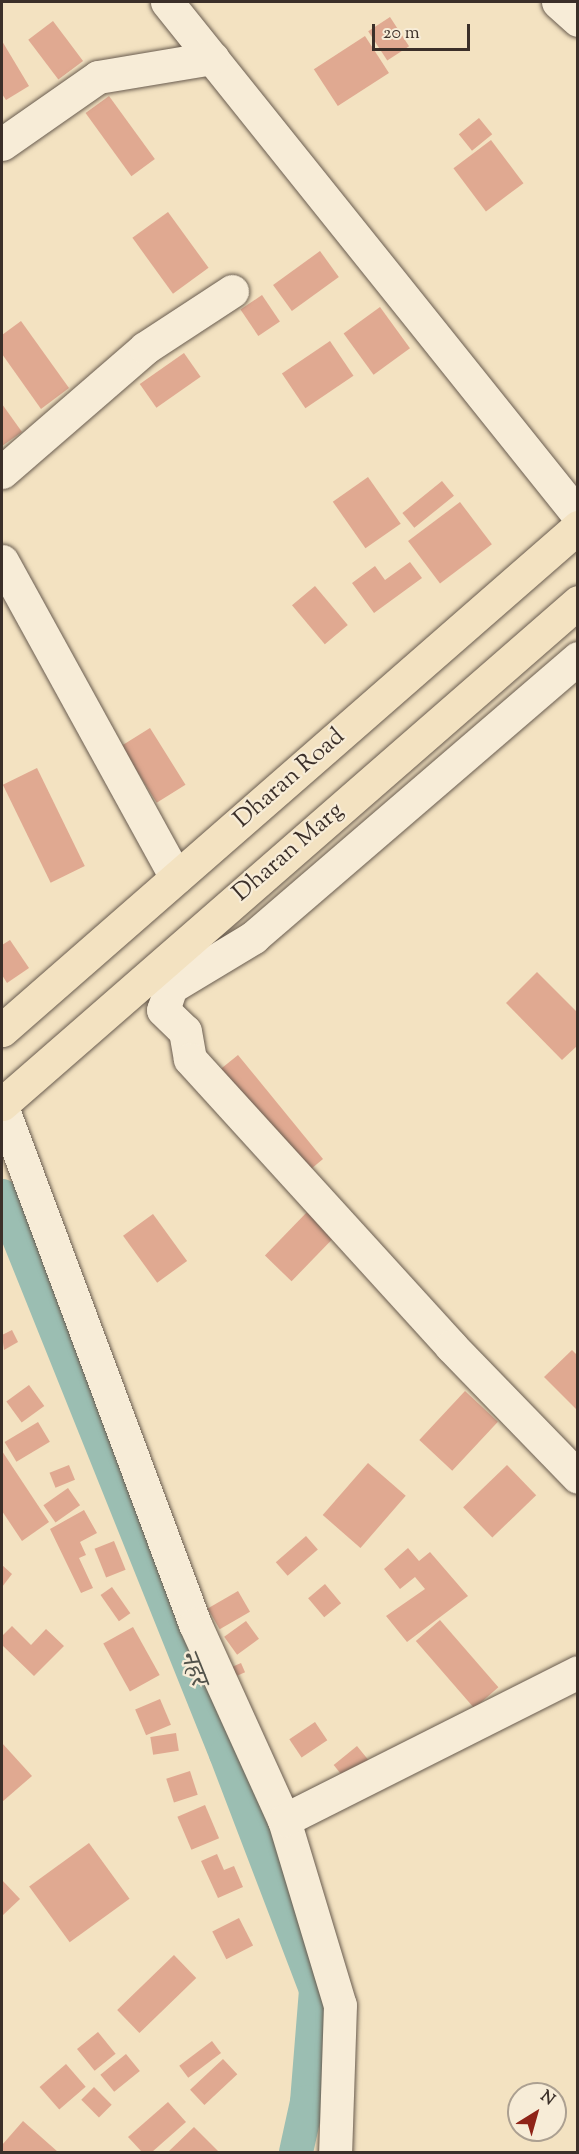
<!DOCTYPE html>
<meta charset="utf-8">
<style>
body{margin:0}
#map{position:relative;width:579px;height:2154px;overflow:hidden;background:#f3e2c1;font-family:"Sorts Mill Goudy","Noto Serif Devanagari",serif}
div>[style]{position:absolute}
.canal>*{height:34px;margin:-17px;padding:0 17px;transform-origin:17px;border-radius:17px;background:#9bbeb2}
.building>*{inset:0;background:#e0a991;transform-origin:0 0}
.roads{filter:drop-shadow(0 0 2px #695c4f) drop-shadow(0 0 2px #695c4f)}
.minor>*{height:33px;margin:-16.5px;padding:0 16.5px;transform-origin:16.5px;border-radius:16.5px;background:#f7ecd7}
.major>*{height:33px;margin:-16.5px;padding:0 16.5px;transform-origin:16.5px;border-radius:16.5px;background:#f3e2c1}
span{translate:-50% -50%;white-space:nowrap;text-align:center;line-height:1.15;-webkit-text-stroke:4.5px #f7ecd7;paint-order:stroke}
.street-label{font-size:24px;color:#3b2f29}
.water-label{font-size:26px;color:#53534b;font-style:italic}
.frame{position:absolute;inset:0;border:3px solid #3b2f29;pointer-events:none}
.north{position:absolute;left:507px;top:2082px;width:60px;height:60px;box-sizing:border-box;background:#f7ecd7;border:2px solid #aca091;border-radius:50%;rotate:37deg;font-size:16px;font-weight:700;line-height:24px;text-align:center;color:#3b2f29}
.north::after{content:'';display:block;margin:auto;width:21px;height:27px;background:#8f2418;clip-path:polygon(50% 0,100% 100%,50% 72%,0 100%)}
.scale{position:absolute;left:372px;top:24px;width:98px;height:27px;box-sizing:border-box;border:3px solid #3b2f29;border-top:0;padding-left:8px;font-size:18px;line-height:21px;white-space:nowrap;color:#3b2f29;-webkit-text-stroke:4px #f7ecd7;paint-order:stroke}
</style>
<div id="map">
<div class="canal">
<i style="left:2px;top:1196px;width:601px;rotate:68.13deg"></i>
<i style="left:226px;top:1754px;width:253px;rotate:69.1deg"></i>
<i style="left:316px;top:1990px;width:112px;rotate:94.6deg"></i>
<i style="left:307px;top:2102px;width:51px;rotate:102.4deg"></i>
</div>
<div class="building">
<i style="left:390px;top:17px;width:35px;height:26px;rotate:57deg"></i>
<i style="left:53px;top:21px;width:50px;height:31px;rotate:53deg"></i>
<i style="left:365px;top:36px;width:44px;height:61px;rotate:57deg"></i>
<i style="clip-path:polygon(2px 41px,29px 86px,6px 100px,2px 94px)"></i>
<i style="left:109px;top:96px;width:78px;height:29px;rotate:54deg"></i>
<i style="left:479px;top:118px;width:21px;height:26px;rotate:51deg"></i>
<i style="left:491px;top:140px;width:54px;height:47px;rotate:53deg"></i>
<i style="left:168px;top:212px;width:69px;height:44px;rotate:54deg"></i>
<i style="left:320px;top:251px;width:32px;height:58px;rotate:54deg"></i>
<i style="left:262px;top:295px;width:32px;height:26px;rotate:56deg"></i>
<i style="left:380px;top:307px;width:51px;height:45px;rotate:54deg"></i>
<i style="clip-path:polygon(21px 321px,69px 388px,41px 409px,2px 354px,2px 335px)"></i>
<i style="left:330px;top:341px;width:42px;height:58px;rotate:56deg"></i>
<i style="left:184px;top:353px;width:29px;height:54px;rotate:55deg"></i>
<i style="clip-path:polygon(2px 404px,22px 432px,2px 446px)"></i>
<i style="left:368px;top:477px;width:57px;height:43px;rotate:55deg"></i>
<i style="left:442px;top:481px;width:19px;height:51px;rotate:51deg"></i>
<i style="left:460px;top:502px;width:53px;height:65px;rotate:53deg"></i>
<i style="clip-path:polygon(410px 562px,422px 578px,374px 613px,352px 583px,375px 566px,385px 580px)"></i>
<i style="left:315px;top:586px;width:51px;height:30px;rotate:50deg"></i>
<i style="left:150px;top:728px;width:67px;height:34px;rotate:58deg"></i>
<i style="left:37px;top:768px;width:109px;height:38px;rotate:64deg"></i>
<i style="clip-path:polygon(10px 940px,29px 968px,7px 983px,2px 975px,2px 945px)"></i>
<i style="clip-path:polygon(537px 972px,578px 1013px,578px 1045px,562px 1060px,506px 1003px)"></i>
<i style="clip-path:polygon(238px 1055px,323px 1159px,305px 1174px,212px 1076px)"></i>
<i style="left:308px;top:1211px;width:37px;height:62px;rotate:44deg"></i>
<i style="left:153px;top:1214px;width:58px;height:37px;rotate:54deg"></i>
<i style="clip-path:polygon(12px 1330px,18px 1342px,4px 1350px,2px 1335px)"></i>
<i style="clip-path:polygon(572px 1350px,578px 1356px,578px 1411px,544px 1377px)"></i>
<i style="left:29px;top:1385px;width:26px;height:28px;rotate:54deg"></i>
<i style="left:465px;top:1391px;width:45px;height:67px;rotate:43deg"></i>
<i style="left:38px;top:1422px;width:23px;height:39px;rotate:59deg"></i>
<i style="clip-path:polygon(2px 1451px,49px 1522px,22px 1541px,2px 1511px)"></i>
<i style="left:368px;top:1463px;width:50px;height:69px;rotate:41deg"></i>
<i style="left:69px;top:1465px;width:16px;height:21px;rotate:68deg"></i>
<i style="left:507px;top:1465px;width:42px;height:61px;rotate:46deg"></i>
<i style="left:68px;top:1488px;width:21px;height:30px;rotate:55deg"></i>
<i style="clip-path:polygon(84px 1510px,97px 1533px,80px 1542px,86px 1555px,79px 1558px,93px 1588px,81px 1593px,50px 1529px)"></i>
<i style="left:306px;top:1536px;width:18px;height:40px;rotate:49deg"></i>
<i style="left:114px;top:1541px;width:31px;height:21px;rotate:68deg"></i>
<i style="clip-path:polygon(408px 1548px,419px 1561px,430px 1552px,468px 1596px,407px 1642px,386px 1616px,425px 1589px,415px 1577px,400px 1589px,384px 1569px)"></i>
<i style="clip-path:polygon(2px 1565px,12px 1574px,2px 1587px)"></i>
<i style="left:325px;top:1584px;width:25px;height:22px;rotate:50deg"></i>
<i style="left:112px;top:1587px;width:32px;height:14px;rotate:55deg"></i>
<i style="left:238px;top:1591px;width:24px;height:35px;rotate:60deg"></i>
<i style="left:440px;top:1620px;width:89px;height:32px;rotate:49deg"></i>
<i style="left:246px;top:1621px;width:22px;height:27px;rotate:54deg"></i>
<i style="clip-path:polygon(12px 1626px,31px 1645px,46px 1629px,64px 1646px,34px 1676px,2px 1645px,2px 1636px)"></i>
<i style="left:133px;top:1627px;width:55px;height:34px;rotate:61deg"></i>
<i style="left:241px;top:1663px;width:10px;height:10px;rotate:66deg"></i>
<i style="left:160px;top:1699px;width:28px;height:27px;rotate:67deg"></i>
<i style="left:315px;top:1722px;width:22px;height:31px;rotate:56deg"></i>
<i style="left:176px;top:1733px;width:18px;height:26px;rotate:81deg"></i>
<i style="clip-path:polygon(2px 1743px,32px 1776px,2px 1802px)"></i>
<i style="left:357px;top:1746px;width:19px;height:30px;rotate:51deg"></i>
<i style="left:190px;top:1771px;width:25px;height:25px;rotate:72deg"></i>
<i style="left:205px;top:1805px;width:36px;height:30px;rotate:67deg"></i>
<i style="left:89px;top:1843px;width:69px;height:74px;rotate:54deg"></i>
<i style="clip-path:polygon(217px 1854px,224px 1870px,234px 1866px,243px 1887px,218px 1898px,201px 1861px)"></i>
<i style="clip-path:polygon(2px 1880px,20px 1899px,2px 1916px)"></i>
<i style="left:239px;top:1918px;width:31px;height:30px;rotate:63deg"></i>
<i style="left:174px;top:1955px;width:32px;height:79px;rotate:46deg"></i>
<i style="left:98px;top:2032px;width:28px;height:27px;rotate:51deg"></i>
<i style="left:212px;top:2041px;width:15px;height:41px;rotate:53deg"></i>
<i style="left:126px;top:2054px;width:22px;height:33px;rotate:51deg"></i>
<i style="left:223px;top:2059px;width:21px;height:45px;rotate:47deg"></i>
<i style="left:66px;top:2064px;width:30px;height:35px;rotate:49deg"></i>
<i style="left:94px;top:2087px;width:25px;height:18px;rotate:45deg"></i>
<i style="clip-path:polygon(168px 2102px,186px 2122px,152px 2152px,142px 2152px,128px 2137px)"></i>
<i style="clip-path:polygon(23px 2121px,58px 2152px,2px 2152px,2px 2145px)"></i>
<i style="clip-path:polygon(194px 2127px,219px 2152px,168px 2152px)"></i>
</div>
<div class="roads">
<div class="minor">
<i style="left:167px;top:2px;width:657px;rotate:51.3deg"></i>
<i style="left:558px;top:2px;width:27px;rotate:42deg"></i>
<i style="left:2px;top:144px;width:117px;rotate:-34.9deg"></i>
<i style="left:98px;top:77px;width:116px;rotate:-9.5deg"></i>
<i style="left:2px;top:472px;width:189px;rotate:-40.9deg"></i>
<i style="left:145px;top:348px;width:104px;rotate:-33.2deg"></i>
<i style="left:2px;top:561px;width:361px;rotate:61.2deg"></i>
<i style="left:578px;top:658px;width:428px;rotate:139.3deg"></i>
<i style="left:254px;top:937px;width:97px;rotate:148.9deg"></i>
<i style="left:171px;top:987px;width:24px;rotate:109deg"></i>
<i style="left:163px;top:1010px;width:30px;rotate:44deg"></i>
<i style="left:185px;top:1031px;width:28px;rotate:80deg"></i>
<i style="left:190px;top:1059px;width:388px;rotate:47.7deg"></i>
<i style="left:451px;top:1346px;width:182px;rotate:45.9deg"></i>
<i style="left:2px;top:1107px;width:552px;rotate:69.53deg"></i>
<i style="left:195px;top:1624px;width:215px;rotate:65.6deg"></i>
<i style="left:284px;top:1820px;width:193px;rotate:73.2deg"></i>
<i style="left:340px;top:2005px;width:147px;rotate:91.9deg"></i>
<i style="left:284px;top:1820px;width:329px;rotate:-26.7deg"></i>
</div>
<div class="major">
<i style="left:2px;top:1030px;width:765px;rotate:-41.13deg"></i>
<i style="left:2px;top:1104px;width:764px;rotate:-41.07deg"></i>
</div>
</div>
<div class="street-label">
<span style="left:290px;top:779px;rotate:-41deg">Dharan Road</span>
<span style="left:289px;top:853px;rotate:-41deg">Dharan Marg</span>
</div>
<div class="water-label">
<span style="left:192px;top:1668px;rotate:68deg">नहर</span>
</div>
<div class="frame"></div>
<div class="north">N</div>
<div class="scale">20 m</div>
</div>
